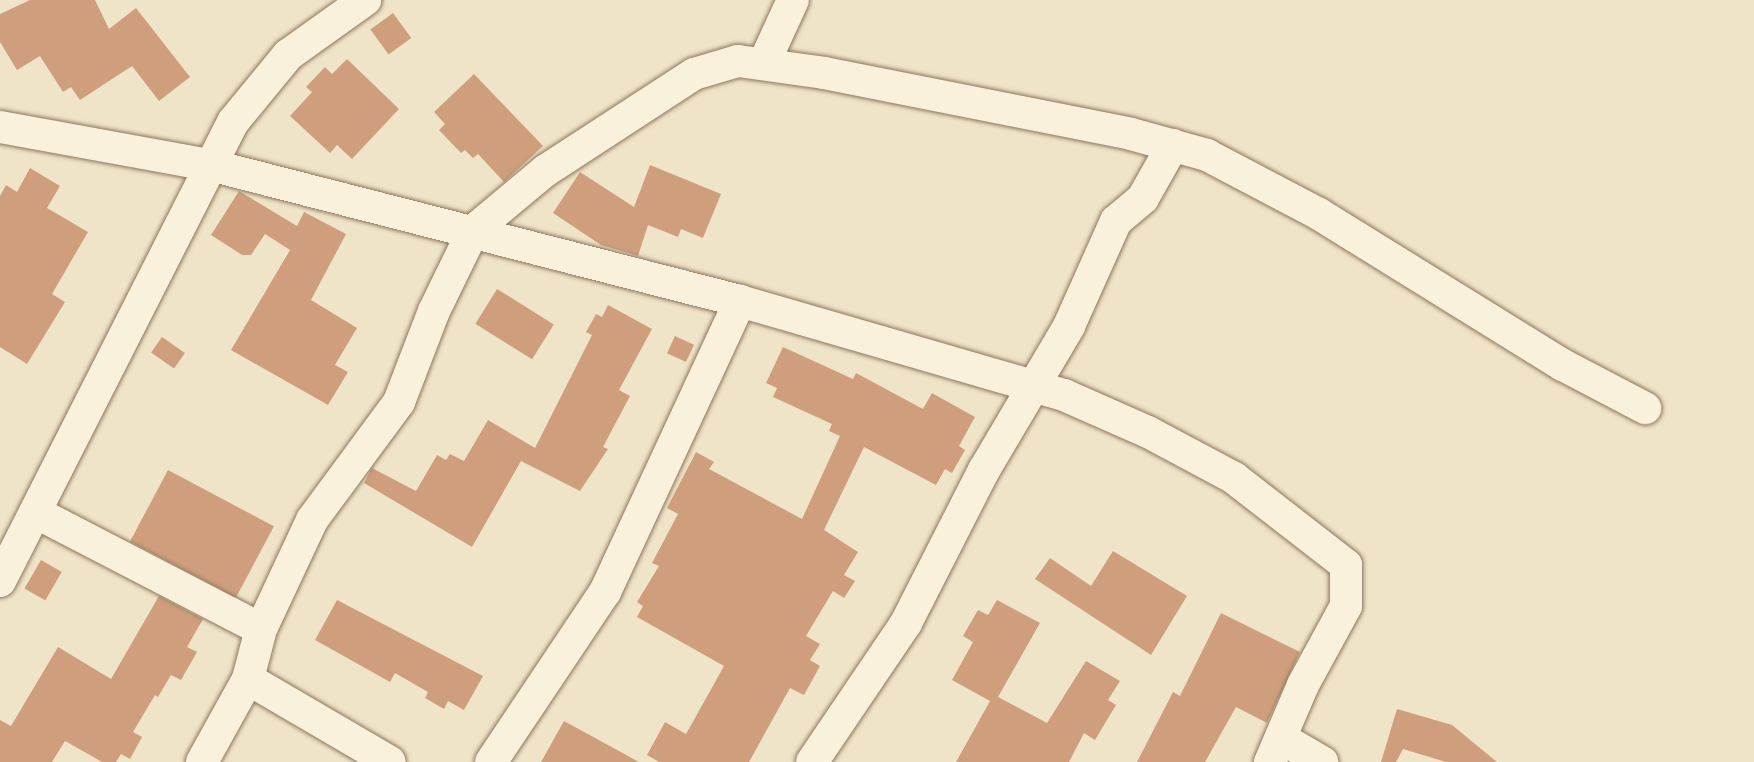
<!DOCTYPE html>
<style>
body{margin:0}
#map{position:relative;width:1754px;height:762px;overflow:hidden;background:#f0e4c8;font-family:"PT Serif",serif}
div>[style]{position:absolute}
.building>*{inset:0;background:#cf9f7d;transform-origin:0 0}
.roads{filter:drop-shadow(0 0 2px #8d765c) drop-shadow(0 0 2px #8d765c)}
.minor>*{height:32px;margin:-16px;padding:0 16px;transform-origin:16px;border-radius:16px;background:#faf1dc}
span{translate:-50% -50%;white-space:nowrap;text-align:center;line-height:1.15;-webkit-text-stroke:4.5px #f7eed8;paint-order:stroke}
</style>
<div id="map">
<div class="building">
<i style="clip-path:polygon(30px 0,95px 0,109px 29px,136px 8px,190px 77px,159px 101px,132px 66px,80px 100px,71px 87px,63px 92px,40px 56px,17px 70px,0 42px,0 14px)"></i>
<i style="left:393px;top:13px;width:31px;height:28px;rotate:54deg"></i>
<i style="clip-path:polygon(347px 59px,399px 109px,352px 159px,337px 145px,330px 153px,290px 116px,312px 92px,306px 87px,325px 67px,332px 74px)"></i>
<i style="clip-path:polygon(474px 74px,543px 146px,504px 182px,478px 154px,473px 158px,465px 150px,461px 153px,439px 130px,445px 124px,434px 112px)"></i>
<i style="clip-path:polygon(650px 165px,721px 194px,703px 238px,681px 229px,678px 237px,648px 225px,638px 256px,601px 245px,553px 213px,580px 172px,634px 207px)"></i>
<i style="clip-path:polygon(30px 168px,60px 186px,47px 208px,88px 232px,52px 294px,65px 302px,27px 364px,0 347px,0 196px,6px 185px,17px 192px)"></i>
<i style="clip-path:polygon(239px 191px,297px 226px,304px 212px,346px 234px,311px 300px,357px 328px,335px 365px,348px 372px,328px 405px,231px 350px,290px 250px,265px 234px,251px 255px,242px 255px,211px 235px)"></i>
<i style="left:497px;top:289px;width:67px;height:41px;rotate:32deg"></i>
<i style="clip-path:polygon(608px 305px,652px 329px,619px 390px,630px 396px,603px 447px,608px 449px,580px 491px,521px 461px,472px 547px,364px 483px,372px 468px,416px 491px,437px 455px,446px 460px,450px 454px,464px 461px,488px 420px,535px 448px,592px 335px,586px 332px,596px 314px,602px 317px)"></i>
<i style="left:675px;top:336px;width:21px;height:19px;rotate:25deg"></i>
<i style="left:162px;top:337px;width:28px;height:19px;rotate:35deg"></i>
<i style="clip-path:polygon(783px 347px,853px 379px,856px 373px,923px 409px,932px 393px,975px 417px,959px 446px,965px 450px,952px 473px,945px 469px,936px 485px,864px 447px,824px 530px,858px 552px,844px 575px,855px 581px,844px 598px,833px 591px,806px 636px,820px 644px,810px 660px,820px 666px,804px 695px,790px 688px,749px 762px,659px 762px,647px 755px,665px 722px,686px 734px,724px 666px,637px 617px,643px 606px,637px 602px,659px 566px,652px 563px,678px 514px,667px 508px,696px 452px,714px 462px,709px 469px,802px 519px,840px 436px,829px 431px,832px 424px,773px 397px,777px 388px,766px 383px)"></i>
<i style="left:168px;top:470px;width:120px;height:81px;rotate:28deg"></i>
<i style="clip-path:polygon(1113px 551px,1187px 596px,1151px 655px,1035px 579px,1050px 558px,1091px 586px)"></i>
<i style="left:41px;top:560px;width:24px;height:33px;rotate:30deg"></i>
<i style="clip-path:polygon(159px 596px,203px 619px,187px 647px,197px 652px,181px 680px,171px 675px,158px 697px,155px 695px,133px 732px,142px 737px,130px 759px,121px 754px,116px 762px,102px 762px,65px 741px,52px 762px,0 762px,0 720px,11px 726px,58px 647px,111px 679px)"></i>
<i style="clip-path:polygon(337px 600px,483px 676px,464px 710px,448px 701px,444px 709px,425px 698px,428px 692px,395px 673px,390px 682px,315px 640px)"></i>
<i style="clip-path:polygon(997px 600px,1040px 623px,998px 697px,1047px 723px,1086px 661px,1120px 681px,1108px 700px,1116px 705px,1095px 740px,1084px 733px,1069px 762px,956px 762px,990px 701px,952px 680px,973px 642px,963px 636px,978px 610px,988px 615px)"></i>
<i style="clip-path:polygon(1221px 613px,1300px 652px,1267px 723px,1236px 707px,1205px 762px,1137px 762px,1173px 692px,1180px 696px)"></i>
<i style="clip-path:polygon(1397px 709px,1452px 725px,1497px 762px,1446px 762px,1403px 749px,1396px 762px,1381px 762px)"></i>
<i style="clip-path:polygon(564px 721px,639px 762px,541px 762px)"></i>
</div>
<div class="roads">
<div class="minor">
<i style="left:764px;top:63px;width:69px;rotate:-65.3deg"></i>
<i style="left:0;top:127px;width:213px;rotate:10.3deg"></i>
<i style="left:210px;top:165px;width:547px;rotate:14.39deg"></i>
<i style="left:740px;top:301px;width:337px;rotate:16.2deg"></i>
<i style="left:1064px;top:395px;width:92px;rotate:23.8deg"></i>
<i style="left:1148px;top:432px;width:98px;rotate:28.1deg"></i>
<i style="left:1234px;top:478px;width:142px;rotate:37.8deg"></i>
<i style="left:1346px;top:565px;width:41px;rotate:90deg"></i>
<i style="left:1346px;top:606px;width:90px;rotate:118.6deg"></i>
<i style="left:1303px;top:685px;width:84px;rotate:113.2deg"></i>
<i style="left:35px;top:512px;width:254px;rotate:27.4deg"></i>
<i style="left:261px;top:629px;width:52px;rotate:104.6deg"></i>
<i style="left:248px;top:679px;width:95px;rotate:119deg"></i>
<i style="left:0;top:581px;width:515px;rotate:-63.09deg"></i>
<i style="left:233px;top:122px;width:87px;rotate:-50.6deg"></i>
<i style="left:288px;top:55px;width:95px;rotate:-35.5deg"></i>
<i style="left:261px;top:629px;width:120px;rotate:-64.9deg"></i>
<i style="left:312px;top:520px;width:147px;rotate:-53.6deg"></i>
<i style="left:399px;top:402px;width:97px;rotate:-69deg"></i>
<i style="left:434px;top:311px;width:89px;rotate:-64deg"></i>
<i style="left:473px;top:231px;width:94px;rotate:-39.8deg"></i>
<i style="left:545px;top:171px;width:178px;rotate:-33.1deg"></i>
<i style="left:694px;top:74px;width:46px;rotate:-16.5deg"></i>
<i style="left:738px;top:61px;width:87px;rotate:7.9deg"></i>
<i style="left:824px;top:73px;width:313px;rotate:11.2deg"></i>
<i style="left:1131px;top:134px;width:79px;rotate:15.4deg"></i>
<i style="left:1207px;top:155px;width:127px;rotate:27.8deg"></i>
<i style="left:1319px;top:214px;width:287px;rotate:31.8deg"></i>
<i style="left:1563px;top:365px;width:93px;rotate:27.7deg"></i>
<i style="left:248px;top:679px;width:164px;rotate:30.3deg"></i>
<i style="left:1281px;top:738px;width:48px;rotate:30.3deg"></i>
<i style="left:491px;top:762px;width:205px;rotate:-56.2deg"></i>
<i style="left:605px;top:592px;width:321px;rotate:-65.1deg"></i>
<i style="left:812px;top:762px;width:168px;rotate:-55.9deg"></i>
<i style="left:906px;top:623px;width:172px;rotate:-63deg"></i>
<i style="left:984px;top:470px;width:167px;rotate:-59.4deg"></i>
<i style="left:1069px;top:326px;width:115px;rotate:-65.9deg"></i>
<i style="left:1116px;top:221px;width:35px;rotate:-40deg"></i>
<i style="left:1143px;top:198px;width:61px;rotate:-60.5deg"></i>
</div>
</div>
</div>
